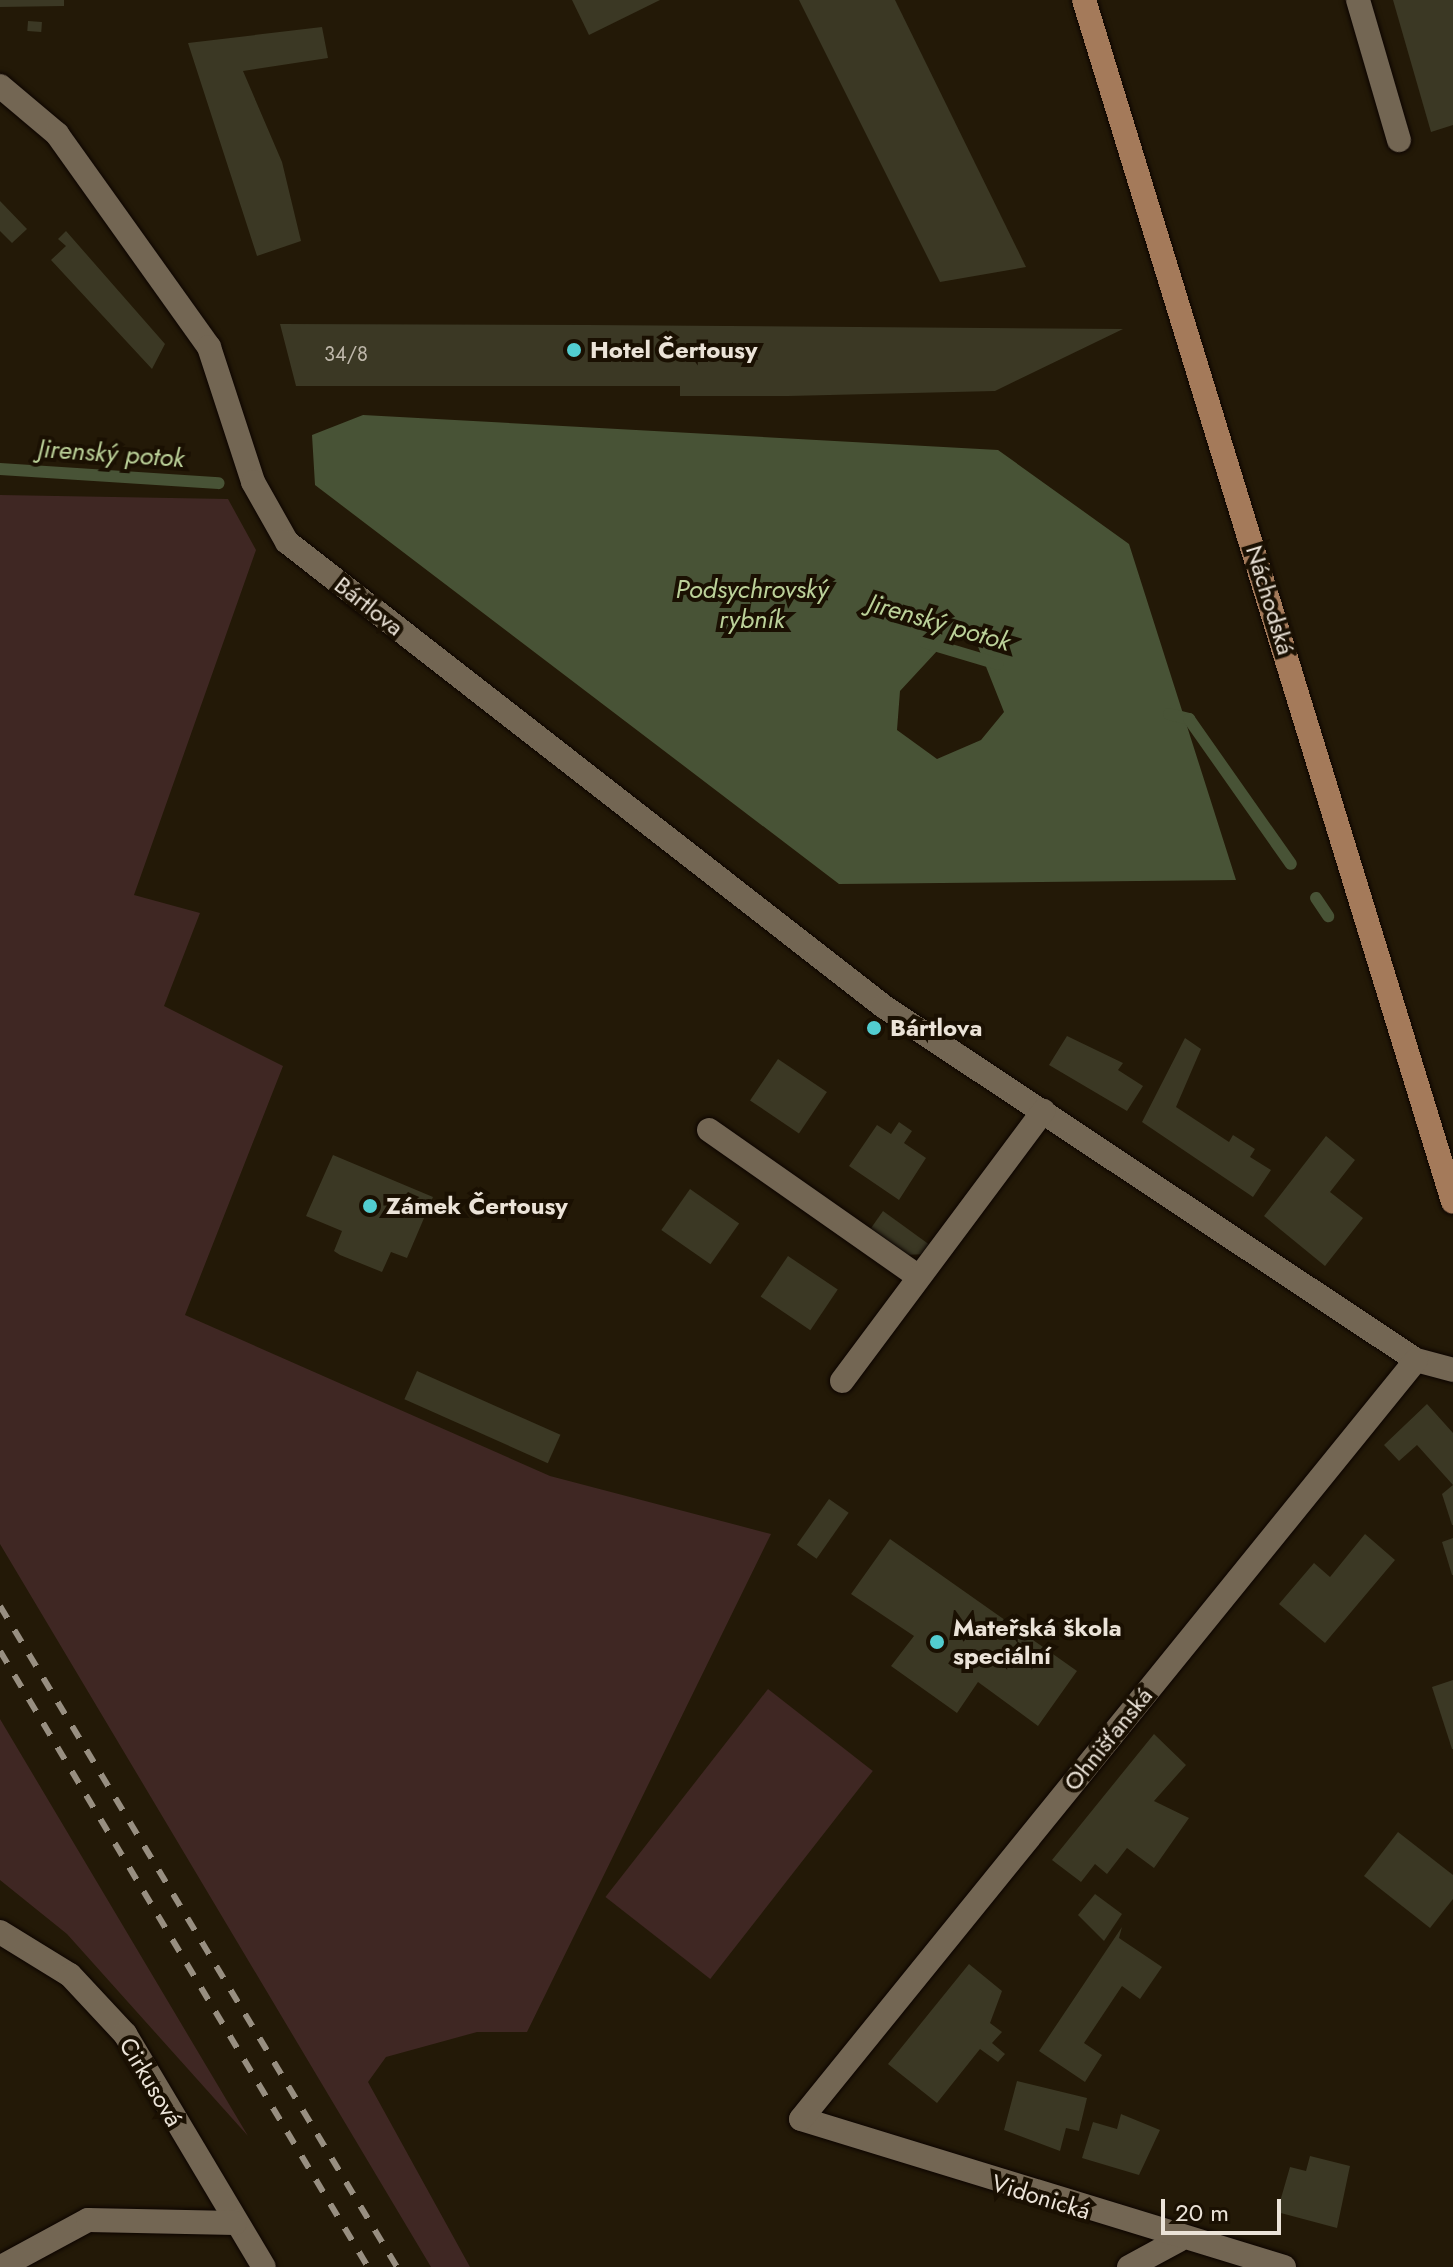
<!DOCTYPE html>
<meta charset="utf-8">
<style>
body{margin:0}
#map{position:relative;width:1453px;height:2267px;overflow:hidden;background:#231907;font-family:Jost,sans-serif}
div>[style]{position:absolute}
.green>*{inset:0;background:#3f2723;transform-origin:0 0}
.water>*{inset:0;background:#485336}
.stream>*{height:12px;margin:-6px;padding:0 6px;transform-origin:6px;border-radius:6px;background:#485336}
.building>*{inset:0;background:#3b3824;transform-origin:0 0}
.roads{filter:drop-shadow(0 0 2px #0c0400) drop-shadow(0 0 2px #0c0400)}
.minor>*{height:24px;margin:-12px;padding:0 12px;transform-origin:12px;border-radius:12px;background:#736653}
.major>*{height:24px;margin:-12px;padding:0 12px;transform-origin:12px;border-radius:12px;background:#a47a5a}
.rail>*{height:6px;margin-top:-3px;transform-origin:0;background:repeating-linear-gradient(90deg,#988f81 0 14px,transparent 0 28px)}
.dots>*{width:22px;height:22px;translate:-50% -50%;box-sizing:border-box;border:4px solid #1a1002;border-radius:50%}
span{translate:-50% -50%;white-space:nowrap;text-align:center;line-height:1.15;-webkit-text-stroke:8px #1a1002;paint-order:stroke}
.number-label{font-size:20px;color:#bfb8ab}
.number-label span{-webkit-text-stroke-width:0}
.poi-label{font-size:24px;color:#ebe3d8;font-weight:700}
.left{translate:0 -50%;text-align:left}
.street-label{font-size:24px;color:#ebe3d8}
.water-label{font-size:26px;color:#bbd199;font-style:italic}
.scale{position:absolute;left:1161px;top:2199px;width:120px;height:36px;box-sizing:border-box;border:4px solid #ebe3d8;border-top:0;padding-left:10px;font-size:24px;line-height:28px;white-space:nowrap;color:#ebe3d8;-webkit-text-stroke:6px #1a1002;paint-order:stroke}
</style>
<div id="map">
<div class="green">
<i style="clip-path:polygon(0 495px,228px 499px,256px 550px,134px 895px,200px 913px,164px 1006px,283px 1066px,185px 1315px,550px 1476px,771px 1534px,527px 2032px,477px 2032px,386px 2057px,368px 2082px,470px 2267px,431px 2267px,0 1544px)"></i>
<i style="left:768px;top:1689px;width:133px;height:264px;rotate:38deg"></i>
<i style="clip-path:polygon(0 1719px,248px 2136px,67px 1934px,0 1880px)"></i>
</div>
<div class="water">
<i style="clip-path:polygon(evenodd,363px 415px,998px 450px,1129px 544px,1236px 880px,839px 884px,315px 485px,312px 435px,363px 415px,950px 637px,975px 639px,1004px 712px,981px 740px,937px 759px,897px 730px,900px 691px,950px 637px)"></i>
</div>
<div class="stream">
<i style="left:0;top:469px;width:219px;rotate:3.7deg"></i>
<i style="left:924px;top:642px;width:77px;rotate:16.6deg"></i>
<i style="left:1169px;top:714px;width:21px;rotate:14deg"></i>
<i style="left:1189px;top:719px;width:177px;rotate:54.9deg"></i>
<i style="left:1316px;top:898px;width:22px;rotate:56deg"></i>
</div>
<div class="building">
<i style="clip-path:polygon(0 0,64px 0,64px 6px,0 7px)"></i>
<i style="clip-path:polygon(572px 0,660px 0,589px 35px)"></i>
<i style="clip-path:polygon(799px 0,895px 0,1026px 267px,940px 282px)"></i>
<i style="clip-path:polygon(1393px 0,1453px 0,1453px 125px,1431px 132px)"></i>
<i style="left:28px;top:21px;width:14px;height:10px;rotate:4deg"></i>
<i style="clip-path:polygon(322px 27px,328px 58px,243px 71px,282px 162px,301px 241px,257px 256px,188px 43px)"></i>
<i style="clip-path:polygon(0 201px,27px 229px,12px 243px,0 231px)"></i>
<i style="clip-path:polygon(66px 231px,165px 344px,152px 369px,51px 260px,66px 246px,58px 239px)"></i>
<i style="clip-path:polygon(280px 324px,587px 325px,1123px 329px,995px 391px,788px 396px,680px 396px,680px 386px,296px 386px)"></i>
<i style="clip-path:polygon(1067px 1036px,1123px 1063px,1118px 1070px,1143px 1086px,1127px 1111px,1049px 1065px)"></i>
<i style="clip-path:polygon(1185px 1038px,1201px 1049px,1176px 1107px,1229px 1142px,1233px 1135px,1255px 1149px,1250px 1157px,1271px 1170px,1253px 1197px,1142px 1122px)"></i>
<i style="left:778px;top:1059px;width:59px;height:50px;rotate:34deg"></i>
<i style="clip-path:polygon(899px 1122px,912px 1131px,904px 1143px,926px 1158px,899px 1200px,849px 1166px,877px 1125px,891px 1134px)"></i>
<i style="clip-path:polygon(1326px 1136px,1355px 1160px,1330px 1192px,1363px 1218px,1325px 1266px,1264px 1216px)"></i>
<i style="clip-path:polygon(333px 1155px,433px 1197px,407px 1258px,391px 1252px,382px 1272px,340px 1255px,334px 1251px,342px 1231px,306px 1216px)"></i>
<i style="left:690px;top:1189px;width:60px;height:50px;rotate:35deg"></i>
<i style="clip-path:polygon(883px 1211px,934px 1248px,929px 1254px,904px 1255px,869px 1231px)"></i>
<i style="left:788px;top:1256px;width:60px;height:49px;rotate:34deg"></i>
<i style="left:417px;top:1371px;width:157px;height:31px;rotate:24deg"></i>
<i style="clip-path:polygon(1427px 1404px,1453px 1433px,1453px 1485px,1417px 1445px,1399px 1461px,1384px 1445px)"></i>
<i style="clip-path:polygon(1453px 1485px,1453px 1525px,1452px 1525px,1442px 1494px)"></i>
<i style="left:829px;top:1499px;width:24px;height:56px;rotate:35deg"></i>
<i style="clip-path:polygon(1365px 1534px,1395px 1560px,1325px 1643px,1279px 1604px,1314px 1563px,1330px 1577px)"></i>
<i style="clip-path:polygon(1453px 1538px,1453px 1575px,1452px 1575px,1442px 1542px)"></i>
<i style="clip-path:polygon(890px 1539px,1077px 1671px,1038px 1726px,978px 1682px,957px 1713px,891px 1666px,914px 1636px,851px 1594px)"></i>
<i style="clip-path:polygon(1453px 1680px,1453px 1749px,1452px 1749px,1432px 1687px)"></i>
<i style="clip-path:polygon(1154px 1734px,1186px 1765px,1154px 1801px,1189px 1818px,1154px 1868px,1127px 1848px,1107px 1874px,1095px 1864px,1081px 1882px,1052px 1860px)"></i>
<i style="clip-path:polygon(1398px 1832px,1453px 1875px,1453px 1899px,1430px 1928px,1364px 1876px)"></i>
<i style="clip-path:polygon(1095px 1894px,1122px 1914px,1104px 1941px,1078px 1915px)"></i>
<i style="clip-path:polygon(1122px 1927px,1119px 1938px,1162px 1967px,1140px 1999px,1122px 1986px,1084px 2043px,1102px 2055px,1085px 2082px,1039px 2051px)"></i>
<i style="clip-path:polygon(969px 1964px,1002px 1991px,990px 2023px,1002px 2032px,992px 2043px,1005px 2054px,998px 2062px,980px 2049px,937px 2103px,888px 2064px)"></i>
<i style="clip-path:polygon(1017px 2081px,1087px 2098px,1079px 2131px,1066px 2128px,1060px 2151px,1004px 2130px)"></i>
<i style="clip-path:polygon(1121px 2114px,1160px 2130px,1139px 2175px,1082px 2158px,1093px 2122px,1117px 2129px)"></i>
<i style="clip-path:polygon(1310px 2156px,1350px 2166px,1337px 2228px,1277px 2212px,1290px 2167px,1306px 2171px)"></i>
</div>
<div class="roads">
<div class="minor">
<i style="left:1358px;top:0;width:146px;rotate:73.7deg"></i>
<i style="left:0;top:86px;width:75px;rotate:40.1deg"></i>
<i style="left:57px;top:134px;width:262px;rotate:54.5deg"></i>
<i style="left:209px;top:347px;width:142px;rotate:71.9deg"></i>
<i style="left:253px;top:482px;width:69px;rotate:60.5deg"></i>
<i style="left:287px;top:542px;width:755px;rotate:37.9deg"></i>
<i style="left:883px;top:1006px;width:640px;rotate:33.59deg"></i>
<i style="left:1416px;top:1360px;width:38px;rotate:15deg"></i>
<i style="left:709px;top:1130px;width:256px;rotate:35deg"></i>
<i style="left:842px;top:1381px;width:337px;rotate:-53.3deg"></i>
<i style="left:0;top:1932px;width:82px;rotate:31.6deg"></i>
<i style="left:70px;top:1975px;width:81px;rotate:47deg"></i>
<i style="left:125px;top:2034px;width:271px;rotate:59.2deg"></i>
<i style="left:1px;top:2267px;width:99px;rotate:-28.4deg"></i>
<i style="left:88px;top:2220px;width:147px;rotate:1.2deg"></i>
<i style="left:1129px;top:2267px;width:57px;rotate:-28.4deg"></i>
<i style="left:1284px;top:2267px;width:505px;rotate:-162.96deg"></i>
<i style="left:801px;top:2119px;width:977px;rotate:-50.98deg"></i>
</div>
<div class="major">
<i style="left:1084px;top:0;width:1257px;rotate:72.93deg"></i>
</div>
</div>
<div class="rail">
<i style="left:0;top:1606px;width:771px;rotate:59.01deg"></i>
<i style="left:0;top:1651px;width:718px;rotate:59.15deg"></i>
</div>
<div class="dots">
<i style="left:574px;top:350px;background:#52cdd0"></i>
<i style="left:874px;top:1028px;background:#52cdd0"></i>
<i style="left:370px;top:1206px;background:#52cdd0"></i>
<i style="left:937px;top:1642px;background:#52cdd0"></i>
</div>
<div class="number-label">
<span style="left:346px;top:354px">34/8</span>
</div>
<div class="poi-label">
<span class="left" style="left:590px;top:350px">Hotel Čertousy</span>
<span class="left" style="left:890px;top:1028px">Bártlova</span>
<span class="left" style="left:386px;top:1206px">Zámek Čertousy</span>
<span class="left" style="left:953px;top:1642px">Mateřská škola<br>speciální</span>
</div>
<div class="street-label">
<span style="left:1270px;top:600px;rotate:73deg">Náchodská</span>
<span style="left:369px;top:606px;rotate:38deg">Bártlova</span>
<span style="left:1108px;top:1739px;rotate:-51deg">Ohnišťanská</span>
<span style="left:151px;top:2082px;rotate:59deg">Cirkusová</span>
<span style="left:1041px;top:2197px;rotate:17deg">Vidonická</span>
</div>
<div class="water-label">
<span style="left:111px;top:454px;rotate:4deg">Jirenský potok</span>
<span style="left:752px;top:605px">Podsychrovský<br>rybník</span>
<span style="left:939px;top:623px;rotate:16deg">Jirenský potok</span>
</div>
<div class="scale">20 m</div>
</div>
